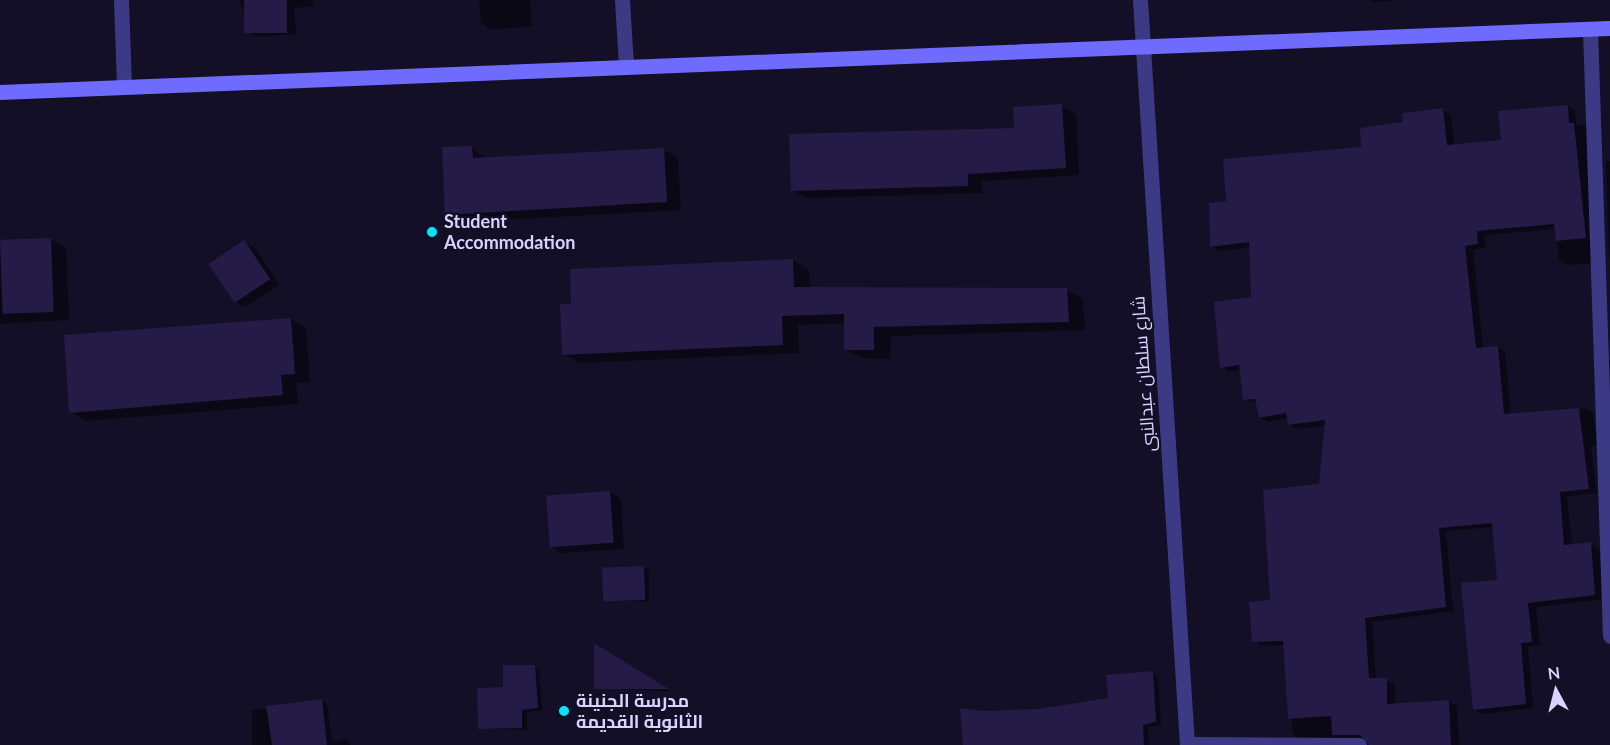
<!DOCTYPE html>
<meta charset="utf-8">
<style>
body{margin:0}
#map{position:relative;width:1610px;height:745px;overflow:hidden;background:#130f26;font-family:Lato,Cairo,sans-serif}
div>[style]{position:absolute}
.shadow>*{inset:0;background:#0007}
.building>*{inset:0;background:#241b47;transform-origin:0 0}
.street>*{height:15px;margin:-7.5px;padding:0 7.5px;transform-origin:7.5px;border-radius:7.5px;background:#3d3a85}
.secondary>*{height:15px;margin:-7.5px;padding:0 7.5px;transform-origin:7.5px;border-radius:7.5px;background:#6f6bff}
.dots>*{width:16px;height:16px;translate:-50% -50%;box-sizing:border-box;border:3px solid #130f26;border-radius:50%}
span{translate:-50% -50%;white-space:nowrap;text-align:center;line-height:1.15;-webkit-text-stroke:4.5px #130f26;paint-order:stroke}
.poi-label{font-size:18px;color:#d9d4ff;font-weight:700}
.left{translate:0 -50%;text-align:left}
.street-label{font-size:18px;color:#d9d4ff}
.north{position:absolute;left:1526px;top:661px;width:60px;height:60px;-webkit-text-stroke:4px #130f26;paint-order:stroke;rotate:353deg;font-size:16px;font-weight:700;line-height:24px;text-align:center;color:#d9d4ff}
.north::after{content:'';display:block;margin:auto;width:21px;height:27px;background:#d9d4ff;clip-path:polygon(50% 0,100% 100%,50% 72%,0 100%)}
</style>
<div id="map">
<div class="shadow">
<i style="clip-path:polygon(240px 0,313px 0,313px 6px,294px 8px,296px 34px,256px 37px,249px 32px)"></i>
<i style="clip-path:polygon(479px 0,530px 0,532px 26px,492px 30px,481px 23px)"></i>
<i style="clip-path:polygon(1370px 0,1399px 0,1374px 2px)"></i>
<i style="clip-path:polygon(1061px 106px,1076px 114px,1079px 175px,982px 181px,982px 193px,806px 198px,792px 190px,1016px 130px)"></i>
<i style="clip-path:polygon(1567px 106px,1575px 111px,1576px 124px,1591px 128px,1595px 263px,1567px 265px,1559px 261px,1556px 229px,1484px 235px,1486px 248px,1473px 250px,1483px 349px,1497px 347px,1505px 352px,1511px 415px,1585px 409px,1593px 413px,1597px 445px,1591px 446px,1597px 493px,1567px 496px,1572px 546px,1591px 544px,1599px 549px,1604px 599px,1536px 607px,1540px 646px,1528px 647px,1533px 708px,1483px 714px,1475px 710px,1499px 581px,1494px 527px,1446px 531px,1453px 611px,1372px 622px,1376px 679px,1395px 684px,1395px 705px,1449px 701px,1457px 706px,1459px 745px,1370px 745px,1365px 739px,1301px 739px,1293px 734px,1285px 645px,1262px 646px,1254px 641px,1320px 486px,1326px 425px,1297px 429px,1289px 424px,1288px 418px,1268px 422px,1260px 417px,1257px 403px,1245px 399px,1241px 370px,1230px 372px,1222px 367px,1253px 299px,1250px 247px,1220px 251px,1212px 246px,1227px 203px,1363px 148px,1405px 123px,1442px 110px,1451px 115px,1454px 145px,1503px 141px)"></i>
<i style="clip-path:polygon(472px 148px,486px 159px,664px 150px,678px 158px,681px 210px,461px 222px,447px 214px)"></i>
<i style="clip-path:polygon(1606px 161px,1610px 161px,1610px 257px,1609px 256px)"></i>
<i style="clip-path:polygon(50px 239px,66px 248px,69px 320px,0 324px,0 241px)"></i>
<i style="clip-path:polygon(244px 242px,255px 248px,279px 285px,245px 307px,234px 301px)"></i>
<i style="clip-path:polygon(793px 260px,809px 270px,810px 289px,1067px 290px,1083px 299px,1085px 330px,891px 336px,890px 359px,862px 358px,845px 349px,846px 323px,798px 325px,799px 353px,580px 363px,563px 354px,572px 305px)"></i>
<i style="clip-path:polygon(291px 319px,306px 328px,310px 382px,296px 383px,298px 404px,86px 421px,71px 412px)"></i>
<i style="clip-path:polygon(610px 492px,621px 499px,624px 549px,562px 553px,551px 547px)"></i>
<i style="clip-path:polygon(644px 567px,649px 570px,649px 602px,605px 600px)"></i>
<i style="clip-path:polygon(596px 645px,670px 691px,595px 688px)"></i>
<i style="clip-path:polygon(534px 667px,539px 670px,542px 710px,527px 712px,527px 730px,480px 728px,505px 689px)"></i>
<i style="clip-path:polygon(1153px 673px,1158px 676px,1161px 725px,1148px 727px,1149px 745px,1069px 745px)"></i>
<i style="clip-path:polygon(322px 701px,327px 704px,332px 743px,345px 739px,351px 745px,252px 745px,252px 710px)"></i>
</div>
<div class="building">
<i style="left:244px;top:0;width:43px;height:33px"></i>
<i style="clip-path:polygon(1062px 104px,1066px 168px,968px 174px,968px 186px,791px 191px,789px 134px,1014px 128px,1013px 107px)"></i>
<i style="clip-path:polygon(1568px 105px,1569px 123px,1574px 123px,1586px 238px,1556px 241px,1554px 224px,1477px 231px,1478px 244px,1465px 246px,1476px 348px,1498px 346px,1504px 414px,1579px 408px,1589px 489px,1560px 492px,1564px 545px,1591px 542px,1595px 595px,1528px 603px,1532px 642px,1521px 643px,1526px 704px,1473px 710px,1461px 583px,1497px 580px,1492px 523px,1439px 528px,1446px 607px,1365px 618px,1369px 678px,1387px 678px,1387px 704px,1449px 700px,1451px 745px,1369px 745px,1360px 735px,1332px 735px,1331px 716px,1288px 719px,1283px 641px,1252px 642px,1249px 602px,1270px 600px,1263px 490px,1319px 484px,1325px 420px,1288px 425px,1286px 413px,1259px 418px,1255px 399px,1243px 400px,1239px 365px,1220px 368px,1214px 302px,1251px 297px,1249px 242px,1210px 247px,1209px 203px,1226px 201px,1223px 159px,1361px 147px,1360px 128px,1403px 122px,1402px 113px,1443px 108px,1447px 145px,1501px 140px,1498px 111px)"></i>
<i style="clip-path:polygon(472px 146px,473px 158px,664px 148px,667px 202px,445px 215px,442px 147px)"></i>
<i style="left:51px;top:238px;width:74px;height:51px;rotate:88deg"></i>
<i style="left:244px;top:240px;width:47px;height:43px;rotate:56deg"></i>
<i style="clip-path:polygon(793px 259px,794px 287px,1067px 288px,1069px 322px,874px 327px,874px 350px,844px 350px,844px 314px,782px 316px,783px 345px,562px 355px,560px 304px,571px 304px,570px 269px)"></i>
<i style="clip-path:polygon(291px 318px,295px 374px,281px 375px,283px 395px,69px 413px,64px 335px)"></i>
<i style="left:610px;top:491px;width:52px;height:64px;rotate:86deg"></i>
<i style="left:644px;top:566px;width:34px;height:42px;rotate:88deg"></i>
<i style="clip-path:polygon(594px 643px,669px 689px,594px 689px)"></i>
<i style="clip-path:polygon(503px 665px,535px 665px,538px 708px,522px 710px,522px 728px,478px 729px,477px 688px,503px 687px)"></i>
<i style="clip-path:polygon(1153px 671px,1156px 722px,1143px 725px,1144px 745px,963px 745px,960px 708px,984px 711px,1039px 709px,1108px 698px,1106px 675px)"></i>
<i style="clip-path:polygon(322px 699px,327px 745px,272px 745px,266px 706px)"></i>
</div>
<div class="street">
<i style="left:121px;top:0;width:86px;rotate:88deg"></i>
<i style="left:622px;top:0;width:66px;rotate:86.5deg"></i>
<i style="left:1140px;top:0;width:746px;rotate:86.39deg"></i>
<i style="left:1590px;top:29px;width:607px;rotate:88.11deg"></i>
<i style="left:1187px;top:744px;width:172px;rotate:0.3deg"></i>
</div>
<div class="secondary">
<i style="left:0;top:92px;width:1611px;rotate:-2.28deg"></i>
</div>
<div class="dots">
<i style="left:432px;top:232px;background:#00e5ff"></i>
<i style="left:564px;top:711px;background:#00e5ff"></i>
</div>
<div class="poi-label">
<span class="left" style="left:444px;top:232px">Student<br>Accommodation</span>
<span class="left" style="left:576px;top:711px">مدرسة الجنينة<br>الثانوية القديمة</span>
</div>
<div class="street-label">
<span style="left:1143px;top:374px;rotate:-94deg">شارع سلطان عبدالنبى</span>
</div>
<div class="north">N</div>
</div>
